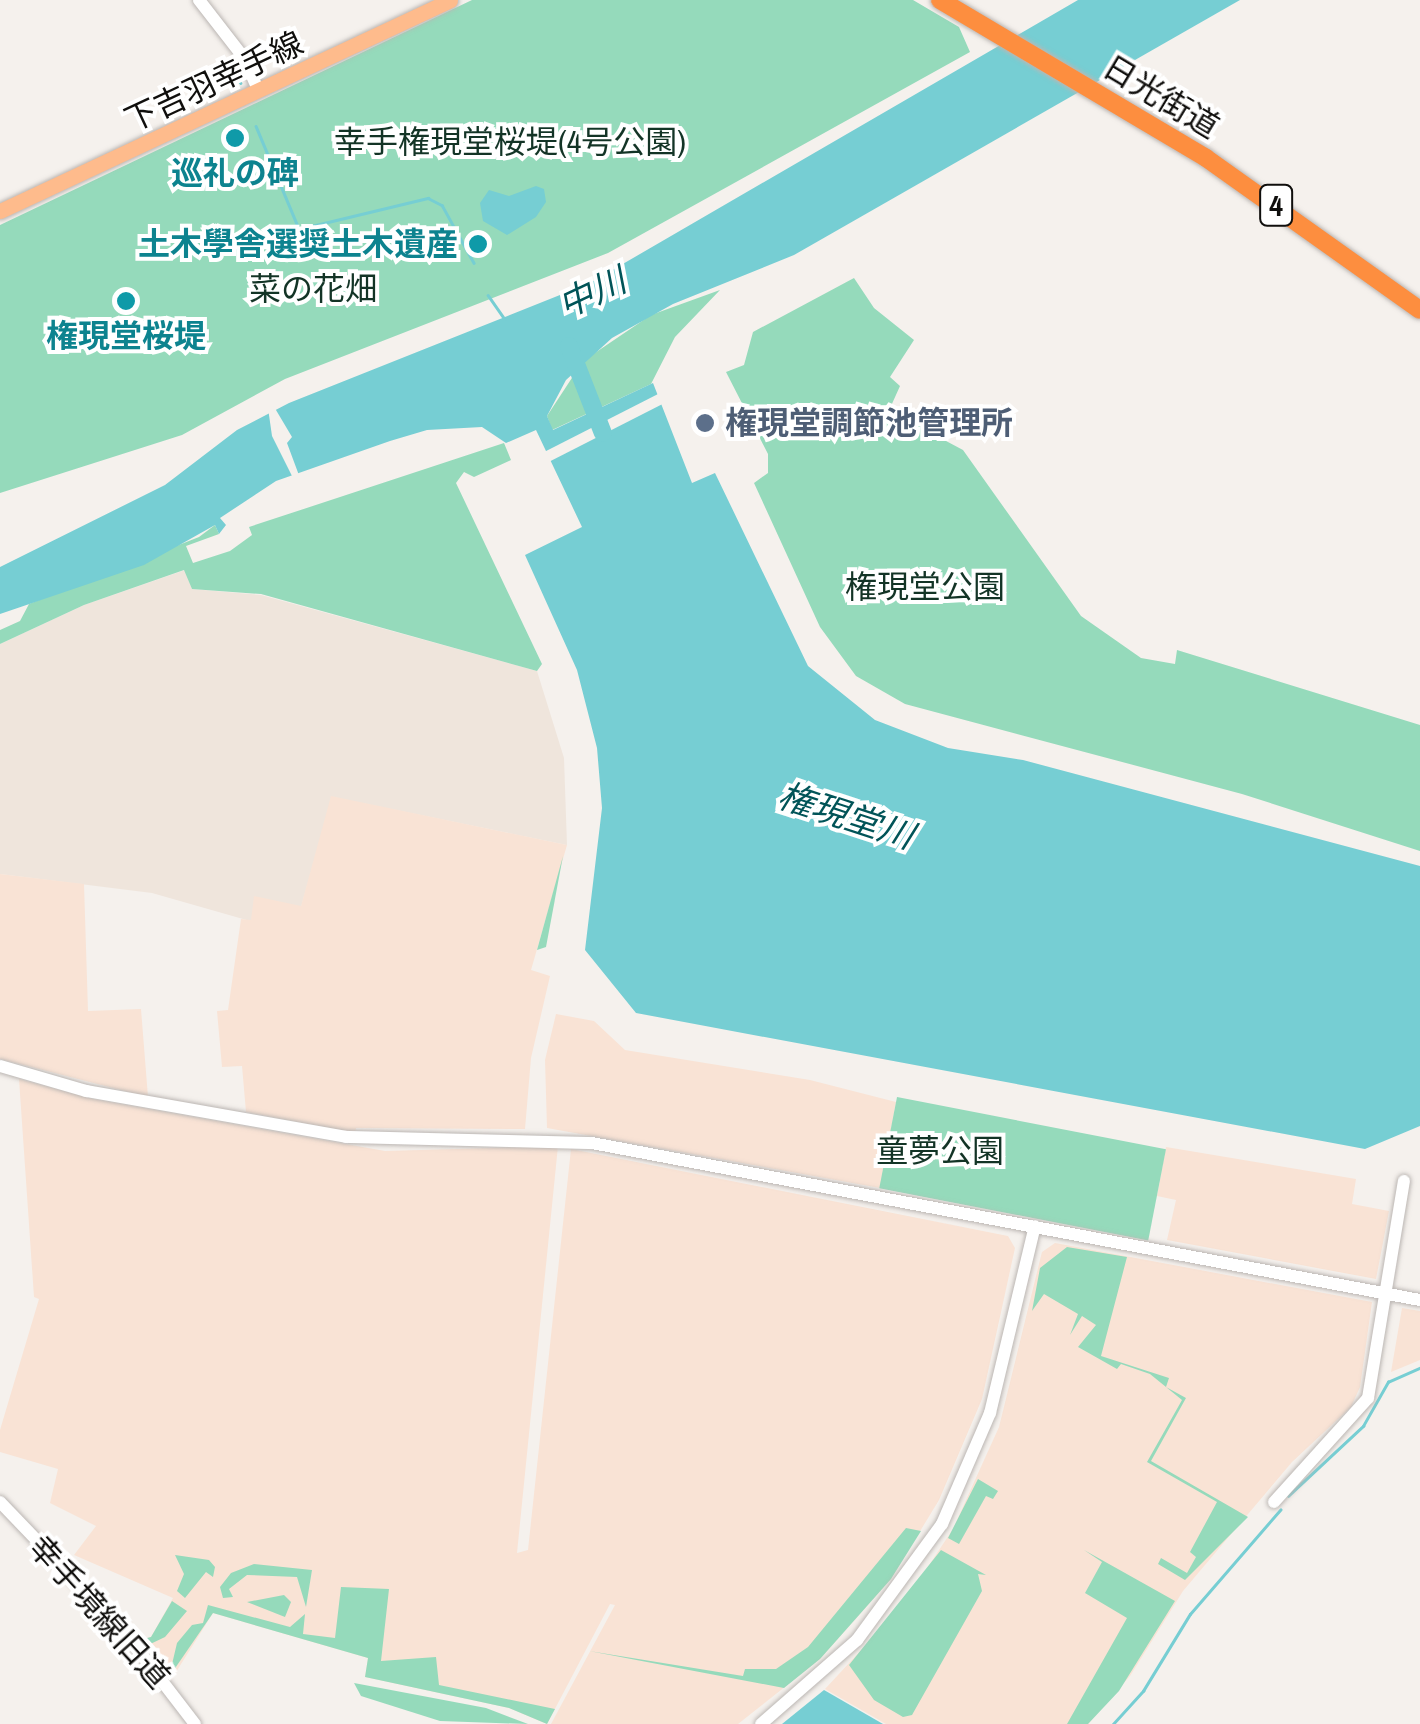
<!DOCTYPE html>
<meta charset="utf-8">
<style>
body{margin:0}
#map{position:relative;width:1420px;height:1724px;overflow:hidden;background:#f5f1ed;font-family:"Archivo Narrow","Noto Sans JP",sans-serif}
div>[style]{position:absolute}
.built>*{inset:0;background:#efe5dc}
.industrial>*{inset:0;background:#f9e3d5}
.green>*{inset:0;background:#95dabb;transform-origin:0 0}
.water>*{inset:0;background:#76ced3}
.pier>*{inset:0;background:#f5f1ed;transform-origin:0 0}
.stream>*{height:2.5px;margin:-1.25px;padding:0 1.25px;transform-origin:1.25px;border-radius:1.25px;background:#76ced3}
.river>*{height:18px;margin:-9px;padding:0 9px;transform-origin:9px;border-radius:9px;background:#76ced3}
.roads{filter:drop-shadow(0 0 2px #bbb6b3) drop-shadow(0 0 2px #bbb6b3)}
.minor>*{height:12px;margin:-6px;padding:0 6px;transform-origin:6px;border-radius:6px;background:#fff}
.major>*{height:15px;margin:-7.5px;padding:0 7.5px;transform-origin:7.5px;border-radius:7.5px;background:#febb8c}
.highway>*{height:18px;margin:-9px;padding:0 9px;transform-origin:9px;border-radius:9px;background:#fd8e3f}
.dots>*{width:28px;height:28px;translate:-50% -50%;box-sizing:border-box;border:5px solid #fff;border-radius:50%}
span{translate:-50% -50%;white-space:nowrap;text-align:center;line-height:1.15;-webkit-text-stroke:8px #fff;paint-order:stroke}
.shield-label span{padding:2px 8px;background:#fff;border:2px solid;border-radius:8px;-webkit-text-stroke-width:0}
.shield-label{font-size:30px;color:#100f0d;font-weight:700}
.street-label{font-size:32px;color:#100f0d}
.park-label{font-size:32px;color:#133426}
.culture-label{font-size:32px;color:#0d838f;font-weight:700}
.right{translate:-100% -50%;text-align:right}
.service-label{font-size:32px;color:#4e5e75;font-weight:700}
.left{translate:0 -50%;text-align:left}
.water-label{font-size:35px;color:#015458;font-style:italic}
</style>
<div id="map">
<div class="built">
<i style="clip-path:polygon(185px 570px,192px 589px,261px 595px,537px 671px,564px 758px,567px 845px,332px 797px,301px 907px,250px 921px,152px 893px,0 874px,0 644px,84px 605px)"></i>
</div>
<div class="industrial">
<i style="clip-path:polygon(331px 796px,567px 845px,531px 970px,550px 976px,531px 1058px,525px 1129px,356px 1128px,355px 1133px,246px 1112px,242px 1066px,222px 1067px,217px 1011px,228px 1010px,241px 919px,251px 920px,254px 896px,301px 906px)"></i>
<i style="clip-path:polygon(0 874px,84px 884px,88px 1011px,141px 1009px,148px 1097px,0 1059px)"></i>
<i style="clip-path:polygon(556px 1014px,594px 1021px,625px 1050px,810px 1080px,896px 1102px,880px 1188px,547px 1128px,545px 1060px)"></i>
<i style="clip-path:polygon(19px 1079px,93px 1099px,385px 1151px,558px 1146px,517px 1553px,528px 1550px,571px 1149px,1008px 1236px,1015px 1248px,982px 1399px,939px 1500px,891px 1579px,820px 1659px,738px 1724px,551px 1724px,615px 1605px,610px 1604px,547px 1724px,509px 1708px,365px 1677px,368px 1658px,213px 1613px,171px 1680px,139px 1640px,151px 1637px,173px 1598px,74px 1555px,96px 1526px,50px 1503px,58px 1469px,0 1452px,0 1430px,39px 1299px,34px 1297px)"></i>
<i style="clip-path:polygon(1166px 1147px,1356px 1179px,1352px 1204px,1389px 1211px,1376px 1279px,1167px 1240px,1176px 1200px,1157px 1196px)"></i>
<i style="clip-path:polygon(1055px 1243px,1372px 1302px,1360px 1387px,1351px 1407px,1292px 1462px,1183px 1591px,1130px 1676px,1088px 1724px,886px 1724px,825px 1689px,902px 1606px,953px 1529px,999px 1427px,1042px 1252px)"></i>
<i style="clip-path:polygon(1402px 1308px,1420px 1311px,1420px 1360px,1391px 1372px)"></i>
</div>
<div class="green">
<i style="clip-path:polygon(472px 0,913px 0,959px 27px,970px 52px,608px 253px,285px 379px,182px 435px,0 493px,0 225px)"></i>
<i style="clip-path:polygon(854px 278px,874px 308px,914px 340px,890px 377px,900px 386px,891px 406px,933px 426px,931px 433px,963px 450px,1081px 616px,1141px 658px,1175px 664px,1177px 650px,1420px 725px,1420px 851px,1242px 794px,905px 704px,856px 676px,820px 627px,754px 483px,768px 473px,768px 454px,726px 372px,744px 365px,753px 332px)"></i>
<i style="clip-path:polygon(720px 290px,675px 337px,651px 384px,552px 430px,547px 416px,583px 361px,651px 315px)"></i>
<i style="clip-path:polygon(504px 443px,511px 460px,474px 477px,464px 472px,456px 483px,542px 664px,537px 671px,261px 594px,192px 589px,184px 570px,84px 605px,0 644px,0 630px,20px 621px,29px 604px,199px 537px,215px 525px,219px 534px,186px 546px,193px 563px,230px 551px,252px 535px,249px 527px)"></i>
<i style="clip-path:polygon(563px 856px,546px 947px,537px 950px)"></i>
<i style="left:897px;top:1097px;width:274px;height:93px;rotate:11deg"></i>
<i style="clip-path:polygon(1067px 1247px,1127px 1257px,1101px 1356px,1169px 1378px,1166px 1387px,1186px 1398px,1151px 1461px,1248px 1517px,1185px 1580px,1158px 1564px,1161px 1558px,1187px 1573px,1196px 1557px,1190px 1552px,1217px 1502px,1147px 1462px,1182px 1400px,1150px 1374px,1121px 1364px,1117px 1369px,1078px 1347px,1096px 1325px,1082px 1316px,1070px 1335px,1078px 1314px,1044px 1294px,1032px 1311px,1040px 1268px)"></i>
<i style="clip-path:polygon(978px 1479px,998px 1491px,993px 1499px,986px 1496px,959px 1544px,948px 1538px)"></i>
<i style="clip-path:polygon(906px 1528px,921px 1531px,891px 1579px,820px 1659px,784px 1688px,589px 1651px,743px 1676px,745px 1669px,776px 1669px,808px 1647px)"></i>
<i style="clip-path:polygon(941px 1550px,986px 1575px,978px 1574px,982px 1591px,912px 1715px,903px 1717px,874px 1700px,849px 1665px)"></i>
<i style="clip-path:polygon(1084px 1550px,1175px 1601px,1119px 1691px,1088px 1724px,1067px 1724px,1127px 1618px,1085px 1593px,1102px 1562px)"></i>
<i style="clip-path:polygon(175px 1555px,209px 1560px,215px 1567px,213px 1577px,206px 1572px,185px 1598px,177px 1591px,184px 1574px)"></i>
<i style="clip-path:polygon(254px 1564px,312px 1570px,306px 1607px,297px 1577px,247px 1575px,229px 1589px,233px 1597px,223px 1598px,220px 1587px,231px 1573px)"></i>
<i style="clip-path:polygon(341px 1587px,389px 1589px,381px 1661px,436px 1657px,439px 1685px,555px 1709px,547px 1724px,509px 1708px,365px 1677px,368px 1658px,213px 1613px,169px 1677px,177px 1643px,192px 1625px,203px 1623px,208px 1605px,290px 1627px,305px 1614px,303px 1634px,335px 1638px)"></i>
<i style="clip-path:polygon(284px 1595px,291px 1602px,285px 1617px,247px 1602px)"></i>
<i style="clip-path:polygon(172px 1601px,187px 1611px,165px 1637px,144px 1647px,139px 1640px,151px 1637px)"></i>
<i style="clip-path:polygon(354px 1683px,486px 1708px,528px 1724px,440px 1721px,361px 1696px)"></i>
</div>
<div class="water">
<i style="clip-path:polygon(1078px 0,1240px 0,794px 255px,673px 304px,612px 338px,566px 380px,547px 416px,553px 430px,653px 383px,692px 483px,715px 473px,808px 666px,875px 720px,948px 748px,1023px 760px,1420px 866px,1420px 1126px,1365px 1149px,636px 1013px,585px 950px,602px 808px,597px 748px,577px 670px,525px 555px,582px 527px,536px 430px,506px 443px,482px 427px,427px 430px,390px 441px,276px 481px,220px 518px,226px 525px,219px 534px,215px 525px,144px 565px,0 614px,0 567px,165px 485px,237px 430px,289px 403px,590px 283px)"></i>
<i style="clip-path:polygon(536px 186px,544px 189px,546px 202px,536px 217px,507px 235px,483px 221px,480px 203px,489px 190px,509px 196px)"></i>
<i style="clip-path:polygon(824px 1690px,883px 1724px,782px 1724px)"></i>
</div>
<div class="pier">
<i style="left:662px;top:392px;width:11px;height:135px;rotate:63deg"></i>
<i style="clip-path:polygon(273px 405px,292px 437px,287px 443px,300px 478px,294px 480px,272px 436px,268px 408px)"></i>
</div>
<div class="stream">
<i style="left:228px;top:66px;width:21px;rotate:53deg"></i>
<i style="left:256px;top:126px;width:112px;rotate:67.3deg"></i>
<i style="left:299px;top:229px;width:133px;rotate:-13.5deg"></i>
<i style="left:428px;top:198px;width:16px;rotate:27deg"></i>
<i style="left:442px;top:205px;width:66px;rotate:61.1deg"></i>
<i style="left:488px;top:295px;width:29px;rotate:55deg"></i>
<i style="left:1288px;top:1496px;width:103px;rotate:-43deg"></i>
<i style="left:1363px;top:1426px;width:51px;rotate:-60.4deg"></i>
<i style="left:1388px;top:1382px;width:35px;rotate:-24deg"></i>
<i style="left:1113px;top:1724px;width:45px;rotate:-47.7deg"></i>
<i style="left:1143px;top:1691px;width:90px;rotate:-58.6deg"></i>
<i style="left:1190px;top:1614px;width:138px;rotate:-49.1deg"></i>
</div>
<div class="river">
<i style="left:569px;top:346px;width:93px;rotate:68.7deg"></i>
</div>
<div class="roads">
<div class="minor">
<i style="left:199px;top:0;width:73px;rotate:52.2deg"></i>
<i style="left:244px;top:58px;width:36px;rotate:66deg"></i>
<i style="left:0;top:1066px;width:90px;rotate:16.2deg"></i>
<i style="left:86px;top:1091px;width:264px;rotate:10deg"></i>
<i style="left:346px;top:1137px;width:246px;rotate:1.4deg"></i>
<i style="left:592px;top:1143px;width:843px;rotate:10.74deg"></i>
<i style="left:0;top:1502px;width:176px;rotate:46.2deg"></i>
<i style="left:122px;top:1629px;width:120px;rotate:52.5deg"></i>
<i style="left:1274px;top:1502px;width:140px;rotate:-47.9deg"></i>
<i style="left:1368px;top:1398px;width:220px;rotate:-80.6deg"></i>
<i style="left:761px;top:1724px;width:128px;rotate:-41.2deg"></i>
<i style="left:857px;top:1640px;width:144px;rotate:-53.8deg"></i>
<i style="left:942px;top:1524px;width:121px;rotate:-66.6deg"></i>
<i style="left:990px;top:1413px;width:192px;rotate:-76.5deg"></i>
</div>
<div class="major">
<i style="left:0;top:211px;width:497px;rotate:-25.1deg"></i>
</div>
<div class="highway">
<i style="left:940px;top:0;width:309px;rotate:30.7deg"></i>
<i style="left:1206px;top:158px;width:262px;rotate:35.4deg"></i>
</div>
</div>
<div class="dots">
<i style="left:235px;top:138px;background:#0f9aa8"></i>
<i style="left:478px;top:244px;background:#0f9aa8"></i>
<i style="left:126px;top:301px;background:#0f9aa8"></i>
<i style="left:705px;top:423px;background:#5c6f8a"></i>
</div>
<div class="shield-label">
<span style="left:1276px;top:205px">4</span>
</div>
<div class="street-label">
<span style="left:214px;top:82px;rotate:-25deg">下吉羽幸手線</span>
<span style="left:1161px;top:97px;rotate:31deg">日光街道</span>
<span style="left:99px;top:1612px;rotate:48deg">幸手境線旧道</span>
</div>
<div class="park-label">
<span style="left:510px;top:142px">幸手権現堂桜堤(4号公園)</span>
<span style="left:313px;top:289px">菜の花畑</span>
<span style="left:925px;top:587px">権現堂公園</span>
<span style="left:940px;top:1151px">童夢公園</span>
</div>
<div class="culture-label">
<span style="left:235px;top:173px">巡礼の碑</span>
<span class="right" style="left:458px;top:244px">土木學舎選奨土木遺産</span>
<span style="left:126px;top:336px">権現堂桜堤</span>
</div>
<div class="service-label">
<span class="left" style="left:725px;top:423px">権現堂調節池管理所</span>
</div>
<div class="water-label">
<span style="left:592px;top:293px;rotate:-25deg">中川</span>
<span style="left:846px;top:816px;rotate:18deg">権現堂川</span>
</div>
</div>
